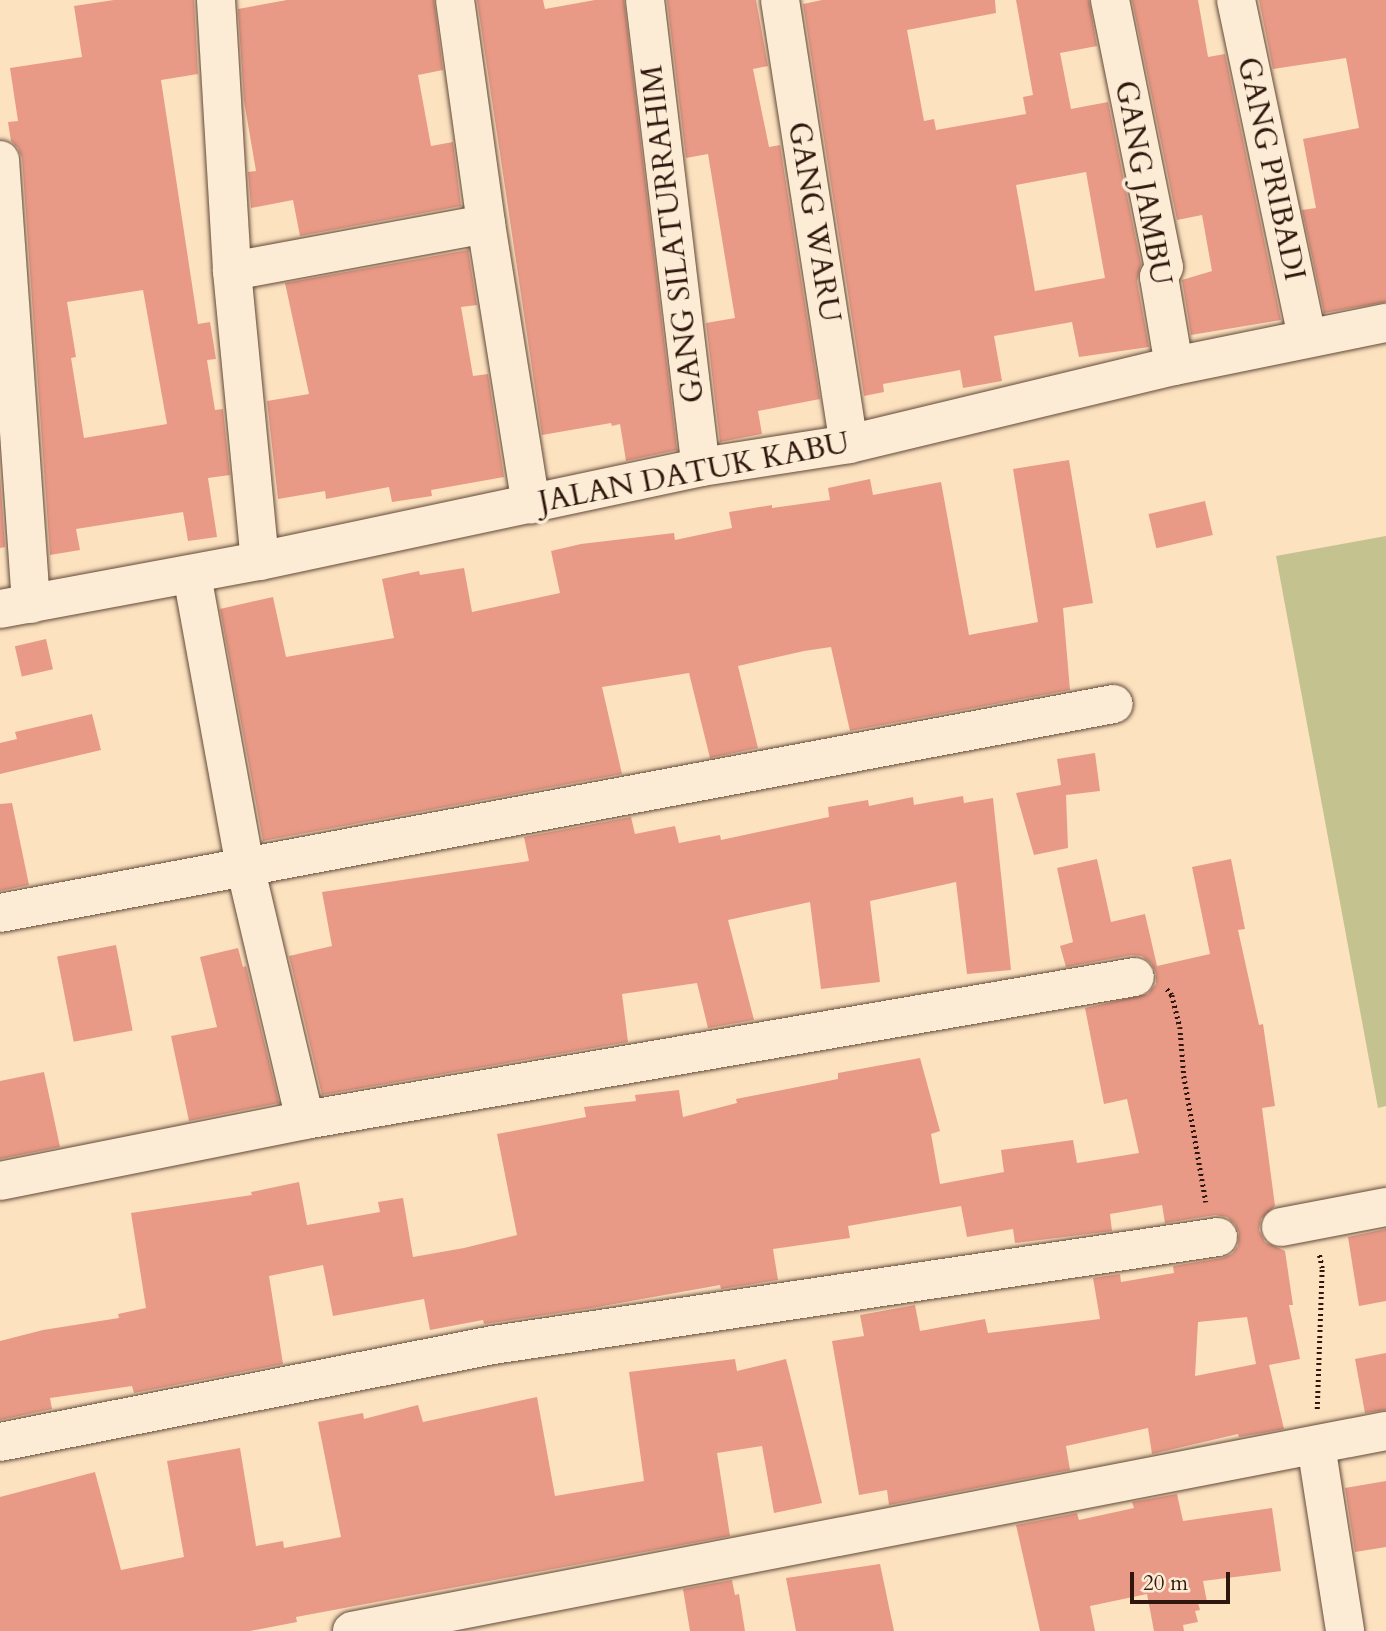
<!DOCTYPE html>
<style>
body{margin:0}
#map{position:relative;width:1386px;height:1631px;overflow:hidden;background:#fce2bf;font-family:Cardo,serif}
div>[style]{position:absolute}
.green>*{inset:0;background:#c4c28e}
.building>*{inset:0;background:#e89a86;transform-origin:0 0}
.path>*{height:4.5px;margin-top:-2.25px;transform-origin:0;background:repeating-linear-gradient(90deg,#30170d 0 2px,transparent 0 5.5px)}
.roads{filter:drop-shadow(0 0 2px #634a3a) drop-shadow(0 0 2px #634a3a)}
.minor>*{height:38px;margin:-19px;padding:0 19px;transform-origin:19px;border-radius:19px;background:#fdecd5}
span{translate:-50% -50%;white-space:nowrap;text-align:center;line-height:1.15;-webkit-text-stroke:7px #fdecd5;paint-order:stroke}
.street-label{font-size:30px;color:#30170d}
.scale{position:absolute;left:1130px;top:1572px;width:100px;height:32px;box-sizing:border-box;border:4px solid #30170d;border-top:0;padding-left:9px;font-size:21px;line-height:24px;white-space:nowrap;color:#30170d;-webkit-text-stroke:5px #fdecd5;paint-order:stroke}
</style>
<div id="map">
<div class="green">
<i style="clip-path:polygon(1386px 536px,1386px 1106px,1378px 1108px,1276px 556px)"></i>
</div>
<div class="building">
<i style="clip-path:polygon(evenodd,114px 0,194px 0,198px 74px,161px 80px,198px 324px,210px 322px,216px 359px,207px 360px,215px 410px,223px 409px,230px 475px,208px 478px,217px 537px,188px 541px,183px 512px,76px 529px,80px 550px,50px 555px,22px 158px,18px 148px,11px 141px,8px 122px,18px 121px,10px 68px,82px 57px,74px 6px,114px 0,143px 290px,167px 424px,84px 438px,71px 358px,76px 357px,67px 302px,143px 290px)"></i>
<i style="clip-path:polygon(287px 0,434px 0,443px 70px,418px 75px,431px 146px,453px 142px,461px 206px,300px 236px,293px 200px,251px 208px,248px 172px,256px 171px,244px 101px,238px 9px)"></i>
<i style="clip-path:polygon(477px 0,543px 0,545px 9px,595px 0,624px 0,677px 450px,626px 461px,620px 424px,612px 426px,611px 423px,542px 435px)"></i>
<i style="clip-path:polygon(667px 0,756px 0,768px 66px,753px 69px,769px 147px,780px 145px,820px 399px,758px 411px,762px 434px,720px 442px,706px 323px,735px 318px,708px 154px,686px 158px)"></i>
<i style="clip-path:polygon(evenodd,822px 0,995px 0,996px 13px,907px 30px,924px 121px,934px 119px,936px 130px,1026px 114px,1023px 97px,1033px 95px,1016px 0,1089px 0,1097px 46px,1060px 53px,1071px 109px,1108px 102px,1141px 264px,1137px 281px,1149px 347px,1079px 357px,1072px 322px,994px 336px,1002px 381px,963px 388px,960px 370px,883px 384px,884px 392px,864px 396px,803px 4px,822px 0,1086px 172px,1105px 278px,1035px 291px,1016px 185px,1086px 172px)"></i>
<i style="clip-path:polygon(1132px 0,1198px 0,1208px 57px,1225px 54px,1281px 320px,1191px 335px,1182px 280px,1212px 271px,1202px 215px,1177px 220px)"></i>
<i style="clip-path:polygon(1259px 0,1386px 0,1386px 302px,1324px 313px,1302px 210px,1316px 208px,1303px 139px,1359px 128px,1346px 58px,1273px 69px)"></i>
<i style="clip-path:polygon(468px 250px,477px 305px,461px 307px,473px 376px,488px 374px,504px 477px,431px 490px,432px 496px,392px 502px,389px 487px,326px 499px,325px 491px,278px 499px,267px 401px,309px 394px,285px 283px)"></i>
<i style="clip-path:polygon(1069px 460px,1093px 603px,1063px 608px,1070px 690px,850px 731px,831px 647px,804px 651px,738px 666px,758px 748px,710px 758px,689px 673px,602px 687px,622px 774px,263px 841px,220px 609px,273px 597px,286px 657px,394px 638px,382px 579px,419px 571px,420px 575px,464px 568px,472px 612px,560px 593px,551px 551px,581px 544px,674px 533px,675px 540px,732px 528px,729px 512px,772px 505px,772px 508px,830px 500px,828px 488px,870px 479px,873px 495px,941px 482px,969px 635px,1038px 622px,1013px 469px)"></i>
<i style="clip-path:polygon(0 474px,5px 547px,0 548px)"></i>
<i style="left:1205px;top:501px;width:35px;height:58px;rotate:77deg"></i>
<i style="left:46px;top:639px;width:31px;height:32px;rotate:77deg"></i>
<i style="clip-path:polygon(92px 714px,101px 750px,0 774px,0 743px,17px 739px,15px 732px)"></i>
<i style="clip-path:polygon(1095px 753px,1100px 791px,1066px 795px,1068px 848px,1034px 855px,1016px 793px,1061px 785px,1057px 759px)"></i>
<i style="clip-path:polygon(963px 796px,964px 803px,993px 798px,1011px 970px,967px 974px,956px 882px,870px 901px,880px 982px,821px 989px,810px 902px,728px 920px,754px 1020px,708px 1028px,697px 983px,622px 994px,628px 1042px,322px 1095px,289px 956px,332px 946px,322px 892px,529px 861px,524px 837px,631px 817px,635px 834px,675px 826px,679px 843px,720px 835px,721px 840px,829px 817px,828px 807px,868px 800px,869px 806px,913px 797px,914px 805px)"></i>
<i style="clip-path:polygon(12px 803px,29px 885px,0 891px,0 804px)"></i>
<i style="clip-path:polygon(evenodd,1097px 859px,1111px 922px,1145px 914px,1157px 966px,1210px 954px,1192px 867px,1231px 859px,1245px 929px,1238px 930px,1259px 1025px,1263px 1024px,1275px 1106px,1262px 1108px,1275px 1206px,1261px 1219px,1259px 1230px,1265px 1242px,1285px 1251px,1293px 1305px,1289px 1305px,1300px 1359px,1269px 1365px,1284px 1429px,1239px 1437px,1238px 1434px,1152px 1454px,1148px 1428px,1066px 1446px,1070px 1470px,889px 1505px,887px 1490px,859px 1495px,832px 1341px,864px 1336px,860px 1315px,915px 1305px,920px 1331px,985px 1319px,988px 1333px,1100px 1319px,1093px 1278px,1120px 1274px,1121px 1282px,1174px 1273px,1173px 1266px,1222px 1258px,1232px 1254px,1238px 1246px,1239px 1233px,1235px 1224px,1227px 1217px,1215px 1215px,1165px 1223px,1162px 1205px,1110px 1214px,1112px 1231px,1015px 1243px,1013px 1229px,967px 1237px,961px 1206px,848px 1226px,850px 1238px,773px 1249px,778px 1280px,721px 1289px,720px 1285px,592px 1308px,484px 1324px,483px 1320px,430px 1330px,424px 1299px,333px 1316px,323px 1265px,269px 1276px,283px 1364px,134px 1393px,132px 1386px,50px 1398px,52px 1409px,0 1420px,0 1341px,43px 1330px,119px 1318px,118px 1314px,146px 1308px,131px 1213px,252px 1195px,251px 1192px,299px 1182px,307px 1225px,380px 1212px,378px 1202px,403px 1198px,413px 1257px,464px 1248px,517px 1235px,497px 1134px,586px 1117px,584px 1107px,636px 1101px,635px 1095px,679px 1090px,683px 1117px,737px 1103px,736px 1099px,838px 1079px,838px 1073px,920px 1058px,940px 1131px,931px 1134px,940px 1184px,1004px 1172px,1001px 1150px,1073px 1140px,1077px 1163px,1139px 1153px,1127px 1099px,1104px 1104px,1085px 1008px,1148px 994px,1156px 984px,1156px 973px,1151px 963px,1142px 956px,1132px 955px,1066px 967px,1060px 946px,1073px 942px,1057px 868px,1097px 859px,1247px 1317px,1256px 1364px,1195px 1376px,1198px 1322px,1247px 1317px)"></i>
<i style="left:116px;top:945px;width:87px;height:60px;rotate:79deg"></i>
<i style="clip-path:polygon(238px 948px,243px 967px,246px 966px,279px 1103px,189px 1121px,171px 1036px,217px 1027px,200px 957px)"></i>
<i style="clip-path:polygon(44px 1072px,60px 1147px,0 1159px,0 1081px)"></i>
<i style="clip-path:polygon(1386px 1229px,1386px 1301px,1359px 1306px,1348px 1237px)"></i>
<i style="clip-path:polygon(1386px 1353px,1386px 1410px,1365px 1413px,1355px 1359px)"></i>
<i style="clip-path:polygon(735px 1359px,737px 1371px,786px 1359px,822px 1503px,774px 1513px,762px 1446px,717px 1453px,730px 1536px,296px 1617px,297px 1622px,250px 1631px,0 1631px,0 1497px,95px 1472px,121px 1570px,184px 1557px,167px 1461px,240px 1448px,256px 1546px,283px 1541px,284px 1548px,341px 1537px,318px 1422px,363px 1413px,364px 1419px,418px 1405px,423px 1422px,537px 1397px,555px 1496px,644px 1481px,629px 1372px)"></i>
<i style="clip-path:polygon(1386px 1481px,1386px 1547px,1355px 1552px,1345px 1488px)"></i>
<i style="clip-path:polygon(1177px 1494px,1183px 1521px,1272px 1508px,1281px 1571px,1203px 1581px,1207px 1602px,1198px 1603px,1200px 1610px,1195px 1611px,1198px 1622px,1183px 1625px,1184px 1631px,1154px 1631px,1147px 1594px,1090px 1606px,1095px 1631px,1040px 1631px,1016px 1525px,1077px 1513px,1079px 1520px,1134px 1508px,1132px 1502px)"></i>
<i style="clip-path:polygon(880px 1564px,894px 1631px,796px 1631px,786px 1578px)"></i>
<i style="clip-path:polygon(732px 1580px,735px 1595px,739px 1594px,745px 1631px,690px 1631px,683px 1589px)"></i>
</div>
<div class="path">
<i style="left:1167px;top:989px;width:8px;rotate:50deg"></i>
<i style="left:1172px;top:995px;width:33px;rotate:76deg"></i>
<i style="left:1180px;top:1027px;width:49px;rotate:85.3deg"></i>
<i style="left:1184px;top:1076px;width:128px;rotate:80.1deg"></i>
<i style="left:1317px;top:1409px;width:141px;rotate:-88deg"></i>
<i style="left:1322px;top:1268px;width:14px;rotate:-102deg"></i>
</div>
<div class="roads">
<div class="minor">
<i style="left:216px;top:0;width:271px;rotate:86.6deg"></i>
<i style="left:232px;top:271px;width:291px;rotate:84.5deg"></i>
<i style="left:455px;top:0;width:226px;rotate:82.1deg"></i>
<i style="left:486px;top:224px;width:284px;rotate:80.9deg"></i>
<i style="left:645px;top:0;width:470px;rotate:83.2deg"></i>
<i style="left:780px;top:0;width:449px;rotate:81.2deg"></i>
<i style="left:1110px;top:0;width:272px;rotate:78.6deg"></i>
<i style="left:1164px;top:267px;width:11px;rotate:117deg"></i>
<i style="left:1159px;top:277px;width:90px;rotate:80.4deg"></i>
<i style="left:1236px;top:0;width:345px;rotate:78.1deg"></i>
<i style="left:0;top:160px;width:445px;rotate:86deg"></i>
<i style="left:232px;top:271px;width:258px;rotate:-10.5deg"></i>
<i style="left:192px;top:575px;width:296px;rotate:79.7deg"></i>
<i style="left:245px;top:866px;width:261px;rotate:76.7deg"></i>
<i style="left:0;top:609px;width:264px;rotate:-10.5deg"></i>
<i style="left:260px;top:561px;width:451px;rotate:-12deg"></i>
<i style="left:701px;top:467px;width:150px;rotate:-8.8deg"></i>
<i style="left:849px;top:444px;width:334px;rotate:-13.5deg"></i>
<i style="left:1174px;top:366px;width:216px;rotate:-11.5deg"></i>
<i style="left:0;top:913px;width:1133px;rotate:-10.63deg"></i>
<i style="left:0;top:1181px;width:311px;rotate:-11.3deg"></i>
<i style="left:305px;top:1120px;width:842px;rotate:-9.78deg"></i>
<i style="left:1281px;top:1227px;width:107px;rotate:-10.8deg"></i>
<i style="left:0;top:1442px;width:502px;rotate:-11.13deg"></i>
<i style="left:493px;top:1345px;width:733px;rotate:-8.47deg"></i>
<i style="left:1316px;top:1445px;width:188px;rotate:81.1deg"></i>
<i style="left:352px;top:1631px;width:1053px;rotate:-10.95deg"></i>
</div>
</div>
<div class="street-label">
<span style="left:1271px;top:169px;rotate:78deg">GANG PRIBADI</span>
<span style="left:1143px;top:183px;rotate:80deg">GANG JAMBU</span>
<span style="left:814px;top:222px;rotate:81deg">GANG WARU</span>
<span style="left:673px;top:234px;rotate:-97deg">GANG SILATURRAHIM</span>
<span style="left:694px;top:473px;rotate:-11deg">JALAN DATUK KABU</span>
</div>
<div class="scale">20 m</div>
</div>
